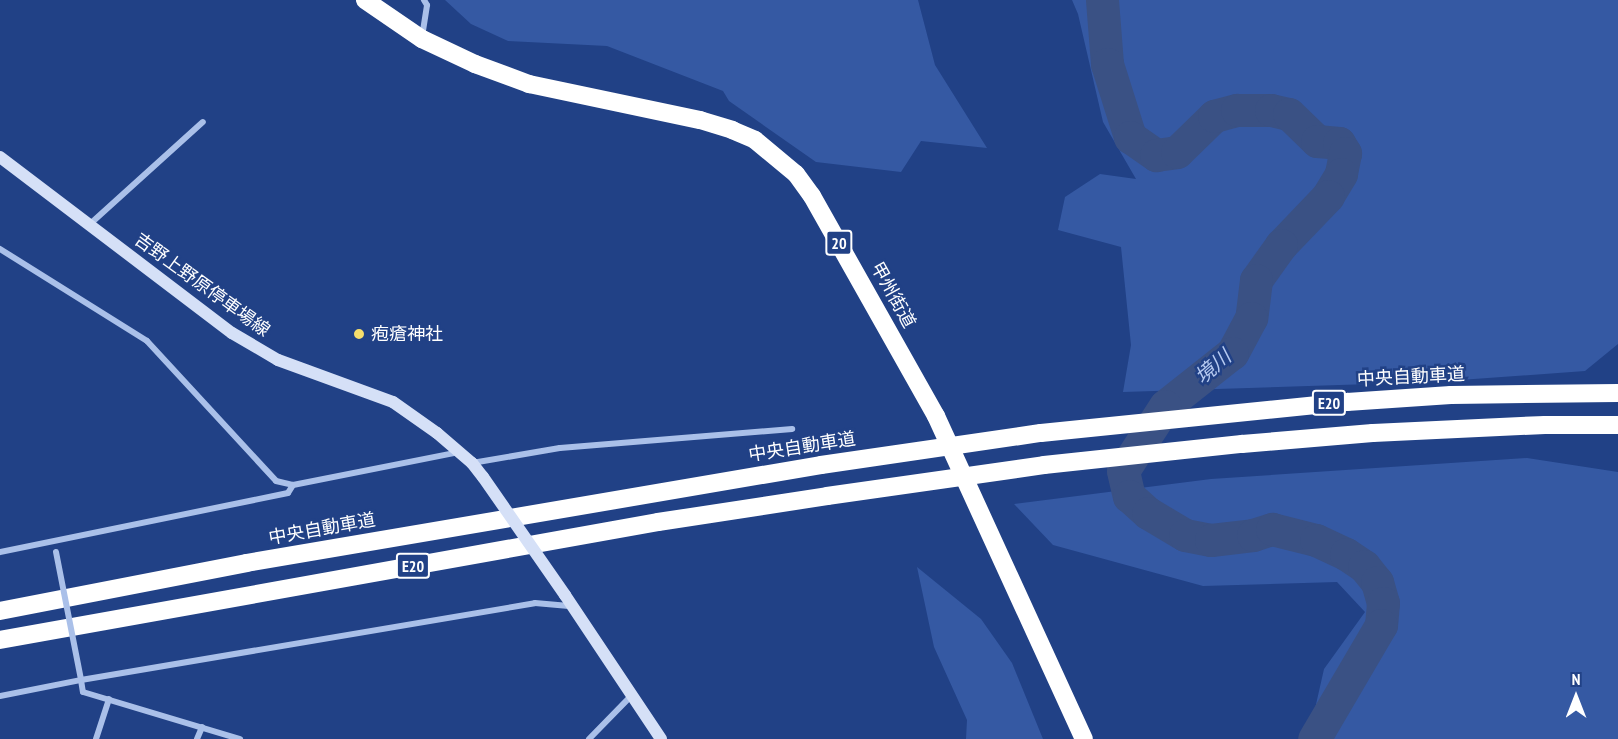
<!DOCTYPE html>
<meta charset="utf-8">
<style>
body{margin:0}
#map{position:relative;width:1618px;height:739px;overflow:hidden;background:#214186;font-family:"PT Sans Narrow","Noto Sans JP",sans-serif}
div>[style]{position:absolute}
.green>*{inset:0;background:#3559a3}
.river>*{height:33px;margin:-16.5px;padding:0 16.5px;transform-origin:16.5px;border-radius:16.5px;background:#3a5184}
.street>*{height:6px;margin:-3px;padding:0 3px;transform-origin:3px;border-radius:3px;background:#aac0e9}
.secondary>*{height:12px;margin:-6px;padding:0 6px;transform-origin:6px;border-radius:6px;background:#d5e0f7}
.highway>*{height:18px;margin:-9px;padding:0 9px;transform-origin:9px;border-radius:9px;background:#fff}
.street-bridge>*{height:6px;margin:-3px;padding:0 3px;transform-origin:3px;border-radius:3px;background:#aac0e9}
.secondary-bridge>*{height:12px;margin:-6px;padding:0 6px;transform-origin:6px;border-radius:6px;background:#d5e0f7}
.highway-bridge>*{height:18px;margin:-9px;padding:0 9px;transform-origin:9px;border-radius:9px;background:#fff}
.dots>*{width:16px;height:16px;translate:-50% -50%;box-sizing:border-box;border:3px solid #214186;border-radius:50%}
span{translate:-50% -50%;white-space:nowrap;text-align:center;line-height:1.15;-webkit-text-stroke:5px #214186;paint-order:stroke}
.shield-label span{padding:2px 4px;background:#214186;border:2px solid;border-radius:4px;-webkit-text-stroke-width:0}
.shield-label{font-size:16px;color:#fff;font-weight:700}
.street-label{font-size:18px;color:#fff}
.poi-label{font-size:18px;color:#fff}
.left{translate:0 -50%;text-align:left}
.water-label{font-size:20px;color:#b6caf1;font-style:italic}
.north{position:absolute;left:1546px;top:667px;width:60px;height:60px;-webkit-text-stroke:4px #214186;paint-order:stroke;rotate:0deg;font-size:16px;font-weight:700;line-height:24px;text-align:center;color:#fff}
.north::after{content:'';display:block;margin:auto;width:21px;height:27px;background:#fff;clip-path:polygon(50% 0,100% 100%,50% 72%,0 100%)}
</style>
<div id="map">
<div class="green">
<i style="clip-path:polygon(445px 0,918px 0,935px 65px,987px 148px,921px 141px,901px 172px,816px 162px,729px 101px,723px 91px,607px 46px,508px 41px,471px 24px)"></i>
<i style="clip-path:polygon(1072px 0,1618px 0,1618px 344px,1585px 371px,1432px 382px,1123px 392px,1131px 345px,1121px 247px,1058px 230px,1065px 197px,1100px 174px,1136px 179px,1103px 122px,1078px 14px)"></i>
<i style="clip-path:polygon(1527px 458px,1618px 472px,1618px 739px,1317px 739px,1312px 722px,1324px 669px,1365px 612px,1337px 582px,1203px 586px,1053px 545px,1014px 504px,1211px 479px)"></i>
<i style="clip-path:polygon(917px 567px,981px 619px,1012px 663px,1043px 739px,966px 739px,967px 720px,934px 647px)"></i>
</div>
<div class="river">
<i style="left:1102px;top:0;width:64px;rotate:85.5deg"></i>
<i style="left:1107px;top:64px;width:77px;rotate:72.5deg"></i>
<i style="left:1130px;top:137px;width:32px;rotate:35deg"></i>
<i style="left:1156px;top:155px;width:21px;rotate:-8deg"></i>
<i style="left:1177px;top:152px;width:52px;rotate:-44.2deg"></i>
<i style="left:1214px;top:116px;width:24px;rotate:-15deg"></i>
<i style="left:1237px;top:110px;width:34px"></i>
<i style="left:1271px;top:110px;width:18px;rotate:13deg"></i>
<i style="left:1289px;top:114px;width:39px;rotate:44deg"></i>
<i style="left:1317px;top:141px;width:22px;rotate:5deg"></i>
<i style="left:1339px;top:143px;width:12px;rotate:59deg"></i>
<i style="left:1345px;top:153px;width:21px;rotate:101deg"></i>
<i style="left:1341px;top:174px;width:26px;rotate:121deg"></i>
<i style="left:1328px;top:196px;width:68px;rotate:133.8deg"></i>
<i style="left:1281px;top:245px;width:43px;rotate:125.5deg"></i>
<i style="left:1256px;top:280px;width:38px;rotate:97deg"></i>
<i style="left:1251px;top:318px;width:40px;rotate:118deg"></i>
<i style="left:1232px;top:353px;width:85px;rotate:141.7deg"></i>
<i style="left:1165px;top:406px;width:77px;rotate:122.9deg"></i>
<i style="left:1123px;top:471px;width:26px;rotate:77deg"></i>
<i style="left:1129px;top:496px;width:25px;rotate:42deg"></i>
<i style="left:1148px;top:513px;width:43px;rotate:30.7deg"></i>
<i style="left:1185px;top:535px;width:26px;rotate:11deg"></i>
<i style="left:1211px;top:540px;width:42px;rotate:-6.8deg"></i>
<i style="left:1253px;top:535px;width:20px;rotate:-18deg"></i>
<i style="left:1272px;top:529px;width:45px;rotate:14deg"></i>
<i style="left:1316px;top:540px;width:33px;rotate:25deg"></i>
<i style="left:1346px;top:554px;width:22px;rotate:34deg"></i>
<i style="left:1364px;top:566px;width:21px;rotate:51deg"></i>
<i style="left:1377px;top:582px;width:22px;rotate:74deg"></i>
<i style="left:1383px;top:603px;width:22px;rotate:95deg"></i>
<i style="left:1381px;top:625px;width:132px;rotate:120.4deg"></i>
</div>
<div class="street">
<i style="left:422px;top:37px;width:32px;rotate:-81deg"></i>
<i style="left:427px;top:5px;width:6px;rotate:-121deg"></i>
<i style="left:90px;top:224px;width:152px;rotate:-42.1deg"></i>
<i style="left:0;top:249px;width:173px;rotate:32deg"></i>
<i style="left:147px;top:341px;width:190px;rotate:47.3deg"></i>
<i style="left:276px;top:481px;width:17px;rotate:13deg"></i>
<i style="left:293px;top:485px;width:9px;rotate:122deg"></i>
<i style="left:288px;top:493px;width:294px;rotate:168.4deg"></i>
<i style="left:472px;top:463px;width:89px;rotate:-9.7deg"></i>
<i style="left:560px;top:448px;width:233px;rotate:-4.7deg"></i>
<i style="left:293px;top:485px;width:169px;rotate:-11.2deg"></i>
<i style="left:81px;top:680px;width:12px;rotate:81deg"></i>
<i style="left:83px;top:692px;width:164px;rotate:16.7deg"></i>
<i style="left:0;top:696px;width:83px;rotate:-11.2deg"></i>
<i style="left:81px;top:680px;width:460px;rotate:-9.6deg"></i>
<i style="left:535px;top:603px;width:37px;rotate:5deg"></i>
<i style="left:96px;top:739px;width:42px;rotate:-72deg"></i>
<i style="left:197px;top:739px;width:13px;rotate:-67deg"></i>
<i style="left:589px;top:739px;width:60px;rotate:-45.7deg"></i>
</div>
<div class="secondary">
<i style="left:0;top:157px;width:291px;rotate:37.2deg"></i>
<i style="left:232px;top:333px;width:53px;rotate:30.4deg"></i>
<i style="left:278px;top:360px;width:122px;rotate:20.1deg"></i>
<i style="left:393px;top:402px;width:54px;rotate:35.2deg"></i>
<i style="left:437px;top:433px;width:46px;rotate:40.6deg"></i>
<i style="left:472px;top:463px;width:18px;rotate:52deg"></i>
<i style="left:565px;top:595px;width:173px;rotate:56.3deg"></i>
</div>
<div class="highway">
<i style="left:365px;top:0;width:69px;rotate:34.4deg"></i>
<i style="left:422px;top:39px;width:59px;rotate:25.3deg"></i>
<i style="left:475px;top:64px;width:58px;rotate:20.3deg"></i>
<i style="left:529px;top:84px;width:175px;rotate:11.9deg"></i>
<i style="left:700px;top:120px;width:34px;rotate:17deg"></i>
<i style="left:732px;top:130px;width:25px;rotate:23deg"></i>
<i style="left:755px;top:140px;width:53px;rotate:39.7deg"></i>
<i style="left:796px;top:174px;width:27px;rotate:54deg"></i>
<i style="left:812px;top:196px;width:253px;rotate:60.6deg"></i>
<i style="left:936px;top:416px;width:355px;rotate:65.4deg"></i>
<i style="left:1041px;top:433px;width:308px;rotate:-5.8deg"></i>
<i style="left:1347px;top:402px;width:104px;rotate:-3.9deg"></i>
<i style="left:1451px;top:395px;width:167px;rotate:-0.7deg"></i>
<i style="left:1044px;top:465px;width:199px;rotate:-6.1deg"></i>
<i style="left:1242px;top:444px;width:131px;rotate:-4.8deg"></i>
<i style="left:1373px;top:433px;width:172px;rotate:-2.7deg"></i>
<i style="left:1545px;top:425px;width:73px"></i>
<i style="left:0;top:611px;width:251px;rotate:-11deg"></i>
<i style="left:246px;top:563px;width:583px;rotate:-9.67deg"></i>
<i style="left:0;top:640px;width:668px;rotate:-10.17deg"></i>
<i style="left:658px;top:522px;width:171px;rotate:-8.7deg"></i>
</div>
<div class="street-bridge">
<i style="left:56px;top:552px;width:130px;rotate:78.9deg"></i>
</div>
<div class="secondary-bridge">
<i style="left:483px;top:477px;width:144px;rotate:55.2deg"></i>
</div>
<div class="highway-bridge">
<i style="left:821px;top:465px;width:222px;rotate:-8.3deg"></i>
<i style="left:827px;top:496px;width:219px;rotate:-8.1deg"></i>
</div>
<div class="dots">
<i style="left:359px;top:334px;background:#f6de6c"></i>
</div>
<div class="shield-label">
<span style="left:839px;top:243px">20</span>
<span style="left:1329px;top:403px">E20</span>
<span style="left:413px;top:566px">E20</span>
</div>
<div class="street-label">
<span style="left:202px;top:285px;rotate:36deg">吉野上野原停車場線</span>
<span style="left:893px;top:295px;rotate:61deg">甲州街道</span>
<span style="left:1411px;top:377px;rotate:-3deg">中央自動車道</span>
<span style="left:802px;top:447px;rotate:-9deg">中央自動車道</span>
<span style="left:322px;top:529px;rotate:-10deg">中央自動車道</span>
</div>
<div class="poi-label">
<span class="left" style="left:371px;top:334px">疱瘡神社</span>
</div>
<div class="water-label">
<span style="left:1213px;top:367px;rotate:-41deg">境川</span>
</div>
<div class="north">N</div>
</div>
